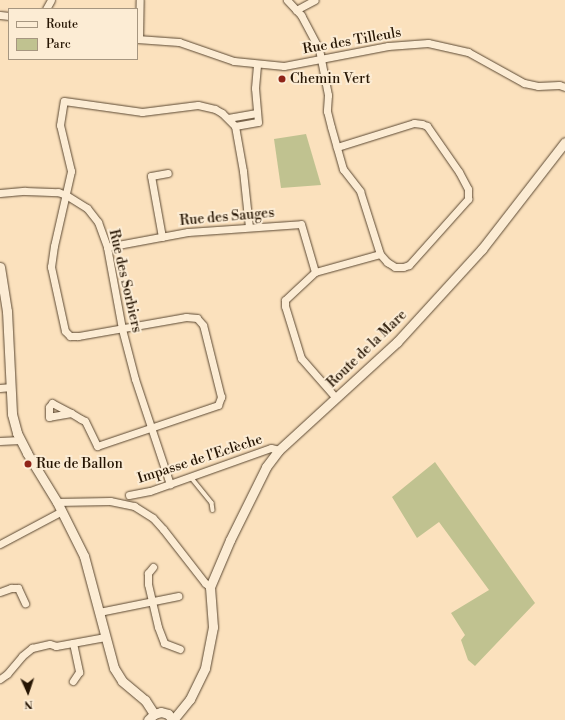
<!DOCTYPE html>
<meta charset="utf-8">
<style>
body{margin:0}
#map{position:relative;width:565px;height:720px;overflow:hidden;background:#fbe1bd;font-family:"Libre Bodoni",serif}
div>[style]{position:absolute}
.green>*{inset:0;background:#c0c290}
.roads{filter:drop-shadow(0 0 1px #5b4832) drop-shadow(0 0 1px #5b4832)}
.lane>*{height:3.5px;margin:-1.75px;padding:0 1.75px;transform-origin:1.75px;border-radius:1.75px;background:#fcecd4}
.street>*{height:7px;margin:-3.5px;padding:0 3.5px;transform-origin:3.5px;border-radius:3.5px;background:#fcecd4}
.secondary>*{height:9px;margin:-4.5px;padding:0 4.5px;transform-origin:4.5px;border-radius:4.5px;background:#fcecd4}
.dots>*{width:11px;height:11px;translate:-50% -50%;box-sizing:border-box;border:2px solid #fcecd4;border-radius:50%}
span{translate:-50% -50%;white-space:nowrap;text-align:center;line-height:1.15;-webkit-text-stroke:4px #fcecd4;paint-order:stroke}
.street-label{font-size:14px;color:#261503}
.poi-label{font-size:14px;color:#261503}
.left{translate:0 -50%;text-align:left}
.legend{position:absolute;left:8px;top:8px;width:130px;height:52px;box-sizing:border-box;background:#fcecd4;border:1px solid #a69680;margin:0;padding:5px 7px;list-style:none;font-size:12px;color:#261503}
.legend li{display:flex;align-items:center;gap:8px;height:20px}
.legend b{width:20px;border:1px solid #a69680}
.north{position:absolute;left:8px;top:672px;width:40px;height:40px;-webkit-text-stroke:3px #fcecd4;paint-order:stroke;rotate:177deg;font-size:11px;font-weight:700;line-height:16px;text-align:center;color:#261503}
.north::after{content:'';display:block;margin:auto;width:14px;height:18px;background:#261503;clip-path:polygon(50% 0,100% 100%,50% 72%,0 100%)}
</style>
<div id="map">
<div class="green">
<i style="clip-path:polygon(306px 134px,321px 185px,281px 188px,274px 139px)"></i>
<i style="clip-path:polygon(435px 462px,535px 603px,475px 666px,468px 660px,461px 640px,465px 635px,451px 613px,489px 590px,439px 522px,417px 538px,392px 497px)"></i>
</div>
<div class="roads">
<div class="lane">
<i style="left:191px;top:477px;width:33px;rotate:51deg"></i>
<i style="left:212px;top:503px;width:7px;rotate:82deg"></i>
</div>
<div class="street">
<i style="left:287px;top:0;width:21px;rotate:47deg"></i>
<i style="left:301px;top:15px;width:38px;rotate:62deg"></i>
<i style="left:319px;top:49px;width:47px;rotate:78.9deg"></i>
<i style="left:328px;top:95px;width:16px;rotate:94deg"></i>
<i style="left:327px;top:111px;width:16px;rotate:76deg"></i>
<i style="left:331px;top:127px;width:44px;rotate:74.1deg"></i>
<i style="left:343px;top:169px;width:28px;rotate:52deg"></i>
<i style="left:360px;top:191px;width:66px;rotate:72.4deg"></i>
<i style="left:380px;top:254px;width:11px;rotate:49deg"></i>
<i style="left:387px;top:262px;width:9px;rotate:32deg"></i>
<i style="left:395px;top:267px;width:8px"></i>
<i style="left:403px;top:267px;width:6px;rotate:-18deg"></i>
<i style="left:409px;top:265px;width:89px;rotate:-48.2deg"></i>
<i style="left:468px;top:199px;width:10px;rotate:-90deg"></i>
<i style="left:468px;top:189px;width:19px;rotate:-118deg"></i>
<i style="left:459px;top:172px;width:56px;rotate:-124.8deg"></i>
<i style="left:427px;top:126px;width:5px;rotate:-158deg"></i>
<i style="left:422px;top:124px;width:8px;rotate:-173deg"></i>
<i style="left:414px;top:123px;width:81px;rotate:162.7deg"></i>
<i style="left:46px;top:9px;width:10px;rotate:-61deg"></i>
<i style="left:296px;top:10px;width:21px;rotate:-28deg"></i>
<i style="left:0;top:15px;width:9px;rotate:6deg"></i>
<i style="left:137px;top:39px;width:42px;rotate:4.1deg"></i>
<i style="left:179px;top:42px;width:58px;rotate:19.1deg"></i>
<i style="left:234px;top:61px;width:50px;rotate:5.7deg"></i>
<i style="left:284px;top:66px;width:106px;rotate:-10.9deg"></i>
<i style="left:388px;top:46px;width:40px;rotate:-4.3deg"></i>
<i style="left:428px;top:43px;width:41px;rotate:12.7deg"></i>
<i style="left:468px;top:52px;width:64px;rotate:29deg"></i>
<i style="left:524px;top:83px;width:14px;rotate:12deg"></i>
<i style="left:538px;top:86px;width:21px;rotate:-3deg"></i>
<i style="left:559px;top:85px;width:6px;rotate:18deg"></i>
<i style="left:139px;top:39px;width:39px;rotate:-89deg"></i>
<i style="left:228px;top:118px;width:29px;rotate:-10deg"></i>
<i style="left:235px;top:126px;width:23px;rotate:-10deg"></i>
<i style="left:258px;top:122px;width:34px;rotate:-95deg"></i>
<i style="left:255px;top:88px;width:23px;rotate:-85deg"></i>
<i style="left:0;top:193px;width:25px;rotate:-5deg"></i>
<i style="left:25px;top:191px;width:33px;rotate:2deg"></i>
<i style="left:58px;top:192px;width:9px;rotate:21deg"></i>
<i style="left:66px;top:195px;width:25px;rotate:32deg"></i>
<i style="left:87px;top:208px;width:18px;rotate:52deg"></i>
<i style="left:98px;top:222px;width:27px;rotate:70deg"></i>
<i style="left:107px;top:247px;width:83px;rotate:79.6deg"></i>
<i style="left:122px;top:329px;width:52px;rotate:75.4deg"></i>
<i style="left:135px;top:379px;width:111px;rotate:71.6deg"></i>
<i style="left:162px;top:237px;width:62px;rotate:-100.2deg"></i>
<i style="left:151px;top:176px;width:17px;rotate:-10deg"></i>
<i style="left:107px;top:247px;width:82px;rotate:-10.5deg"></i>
<i style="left:188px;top:232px;width:113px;rotate:-4deg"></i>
<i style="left:301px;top:224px;width:50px;rotate:73.7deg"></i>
<i style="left:0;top:388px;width:11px;rotate:-5deg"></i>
<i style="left:336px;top:398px;width:53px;rotate:-131.2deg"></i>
<i style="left:301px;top:358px;width:54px;rotate:-107.1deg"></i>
<i style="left:285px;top:306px;width:6px;rotate:-90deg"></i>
<i style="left:285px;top:300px;width:41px;rotate:-43deg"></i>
<i style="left:315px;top:272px;width:67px;rotate:-15.5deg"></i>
<i style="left:71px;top:413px;width:22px;rotate:170deg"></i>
<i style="left:49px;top:417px;width:10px;rotate:-90deg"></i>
<i style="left:49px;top:407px;width:5px;rotate:-53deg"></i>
<i style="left:52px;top:403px;width:21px;rotate:28deg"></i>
<i style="left:71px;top:413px;width:12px;rotate:31deg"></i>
<i style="left:81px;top:419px;width:4px;rotate:27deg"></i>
<i style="left:85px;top:421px;width:28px;rotate:64deg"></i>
<i style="left:97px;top:446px;width:128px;rotate:-18.7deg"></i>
<i style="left:218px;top:405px;width:9px;rotate:-69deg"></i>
<i style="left:221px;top:397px;width:74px;rotate:-104deg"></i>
<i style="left:203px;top:325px;width:9px;rotate:-131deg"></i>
<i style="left:197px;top:318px;width:11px;rotate:-175deg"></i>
<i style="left:186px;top:317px;width:110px;rotate:170deg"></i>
<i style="left:78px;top:336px;width:8px;rotate:180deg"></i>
<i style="left:70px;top:336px;width:7px;rotate:-135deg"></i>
<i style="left:65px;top:331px;width:66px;rotate:-102.3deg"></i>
<i style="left:51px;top:267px;width:21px;rotate:-82deg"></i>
<i style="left:54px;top:246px;width:77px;rotate:-77.2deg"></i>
<i style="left:71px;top:171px;width:47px;rotate:-103.4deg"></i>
<i style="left:60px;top:125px;width:24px;rotate:-81deg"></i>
<i style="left:64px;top:101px;width:79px;rotate:8deg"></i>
<i style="left:142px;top:112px;width:56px;rotate:-7.1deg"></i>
<i style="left:198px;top:105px;width:17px;rotate:13deg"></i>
<i style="left:215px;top:109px;width:8px;rotate:30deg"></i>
<i style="left:222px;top:113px;width:18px;rotate:45deg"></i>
<i style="left:235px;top:126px;width:46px;rotate:79.9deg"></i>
<i style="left:243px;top:171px;width:56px;rotate:83.9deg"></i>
<i style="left:0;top:441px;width:20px;rotate:-3deg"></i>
<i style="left:129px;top:495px;width:21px;rotate:-11deg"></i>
<i style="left:150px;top:491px;width:128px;rotate:-19.6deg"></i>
<i style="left:271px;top:448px;width:8px;rotate:14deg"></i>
<i style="left:57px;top:502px;width:53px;rotate:-1.1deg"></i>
<i style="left:110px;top:501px;width:25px;rotate:12deg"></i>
<i style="left:134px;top:506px;width:22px;rotate:32deg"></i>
<i style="left:153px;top:518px;width:15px;rotate:48deg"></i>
<i style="left:163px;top:529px;width:68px;rotate:52.1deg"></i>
<i style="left:205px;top:583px;width:6px;rotate:39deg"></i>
<i style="left:0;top:544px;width:70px;rotate:-28deg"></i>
<i style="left:153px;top:567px;width:8px;rotate:130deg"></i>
<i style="left:148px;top:573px;width:11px;rotate:90deg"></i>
<i style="left:148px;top:584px;width:44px;rotate:76.9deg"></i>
<i style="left:158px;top:627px;width:17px;rotate:69deg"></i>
<i style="left:164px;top:643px;width:17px;rotate:21deg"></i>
<i style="left:0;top:592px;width:12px;rotate:-20deg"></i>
<i style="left:11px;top:588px;width:7px"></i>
<i style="left:18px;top:588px;width:17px;rotate:65deg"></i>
<i style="left:99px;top:612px;width:81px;rotate:-11.4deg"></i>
<i style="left:73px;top:643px;width:30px;rotate:78deg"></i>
<i style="left:79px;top:672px;width:11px;rotate:124deg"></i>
<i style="left:0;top:679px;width:9px;rotate:-36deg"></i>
<i style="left:7px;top:674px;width:23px;rotate:-50deg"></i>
<i style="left:22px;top:656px;width:13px;rotate:-39deg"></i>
<i style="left:32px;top:648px;width:18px;rotate:-13deg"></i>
<i style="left:50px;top:644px;width:6px;rotate:18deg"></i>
<i style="left:56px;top:646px;width:50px;rotate:-10.4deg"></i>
</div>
<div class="secondary">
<i style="left:0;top:267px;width:45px;rotate:81deg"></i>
<i style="left:7px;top:311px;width:103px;rotate:87.2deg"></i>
<i style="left:12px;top:414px;width:20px;rotate:75deg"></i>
<i style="left:17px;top:433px;width:22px;rotate:63deg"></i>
<i style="left:27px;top:453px;width:57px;rotate:58.5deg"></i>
<i style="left:57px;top:502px;width:60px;rotate:63.4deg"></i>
<i style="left:84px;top:556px;width:116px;rotate:75deg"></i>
<i style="left:114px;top:668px;width:15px;rotate:58deg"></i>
<i style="left:122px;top:681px;width:30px;rotate:40deg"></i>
<i style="left:145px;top:700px;width:17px;rotate:57deg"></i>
<i style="left:148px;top:720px;width:8px;rotate:-45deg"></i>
<i style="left:154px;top:714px;width:7px;rotate:-16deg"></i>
<i style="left:161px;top:712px;width:7px;rotate:16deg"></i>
<i style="left:168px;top:714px;width:8px;rotate:50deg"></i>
<i style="left:173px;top:720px;width:27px;rotate:-51deg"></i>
<i style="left:190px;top:699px;width:34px;rotate:-64deg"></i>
<i style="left:205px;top:668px;width:42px;rotate:-79deg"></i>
<i style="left:213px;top:627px;width:40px;rotate:-94.3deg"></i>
<i style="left:210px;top:587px;width:51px;rotate:-66.9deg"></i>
<i style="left:230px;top:540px;width:81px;rotate:-63.7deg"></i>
<i style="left:266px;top:467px;width:21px;rotate:-53deg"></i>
<i style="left:279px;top:450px;width:160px;rotate:-42.5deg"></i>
<i style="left:397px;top:342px;width:126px;rotate:-47.6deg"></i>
<i style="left:482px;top:249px;width:135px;rotate:-52.2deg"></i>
</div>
</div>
<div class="dots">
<i style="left:282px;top:79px;background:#8f2418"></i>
<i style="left:28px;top:464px;background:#8f2418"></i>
</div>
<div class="street-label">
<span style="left:352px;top:41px;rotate:-10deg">Rue des Tilleuls</span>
<span style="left:227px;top:217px;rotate:-5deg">Rue des Sauges</span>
<span style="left:125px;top:281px;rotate:77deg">Rue des Sorbiers</span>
<span style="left:367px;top:349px;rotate:-44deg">Route de la Mare</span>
<span style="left:200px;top:459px;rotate:-18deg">Impasse de l'Eclèche</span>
</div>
<div class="poi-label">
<span class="left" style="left:290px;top:79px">Chemin Vert</span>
<span class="left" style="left:36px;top:464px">Rue de Ballon</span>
</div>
<ul class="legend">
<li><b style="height:5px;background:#fcecd4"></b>Route</li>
<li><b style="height:11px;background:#c0c290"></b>Parc</li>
</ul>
<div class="north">N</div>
</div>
